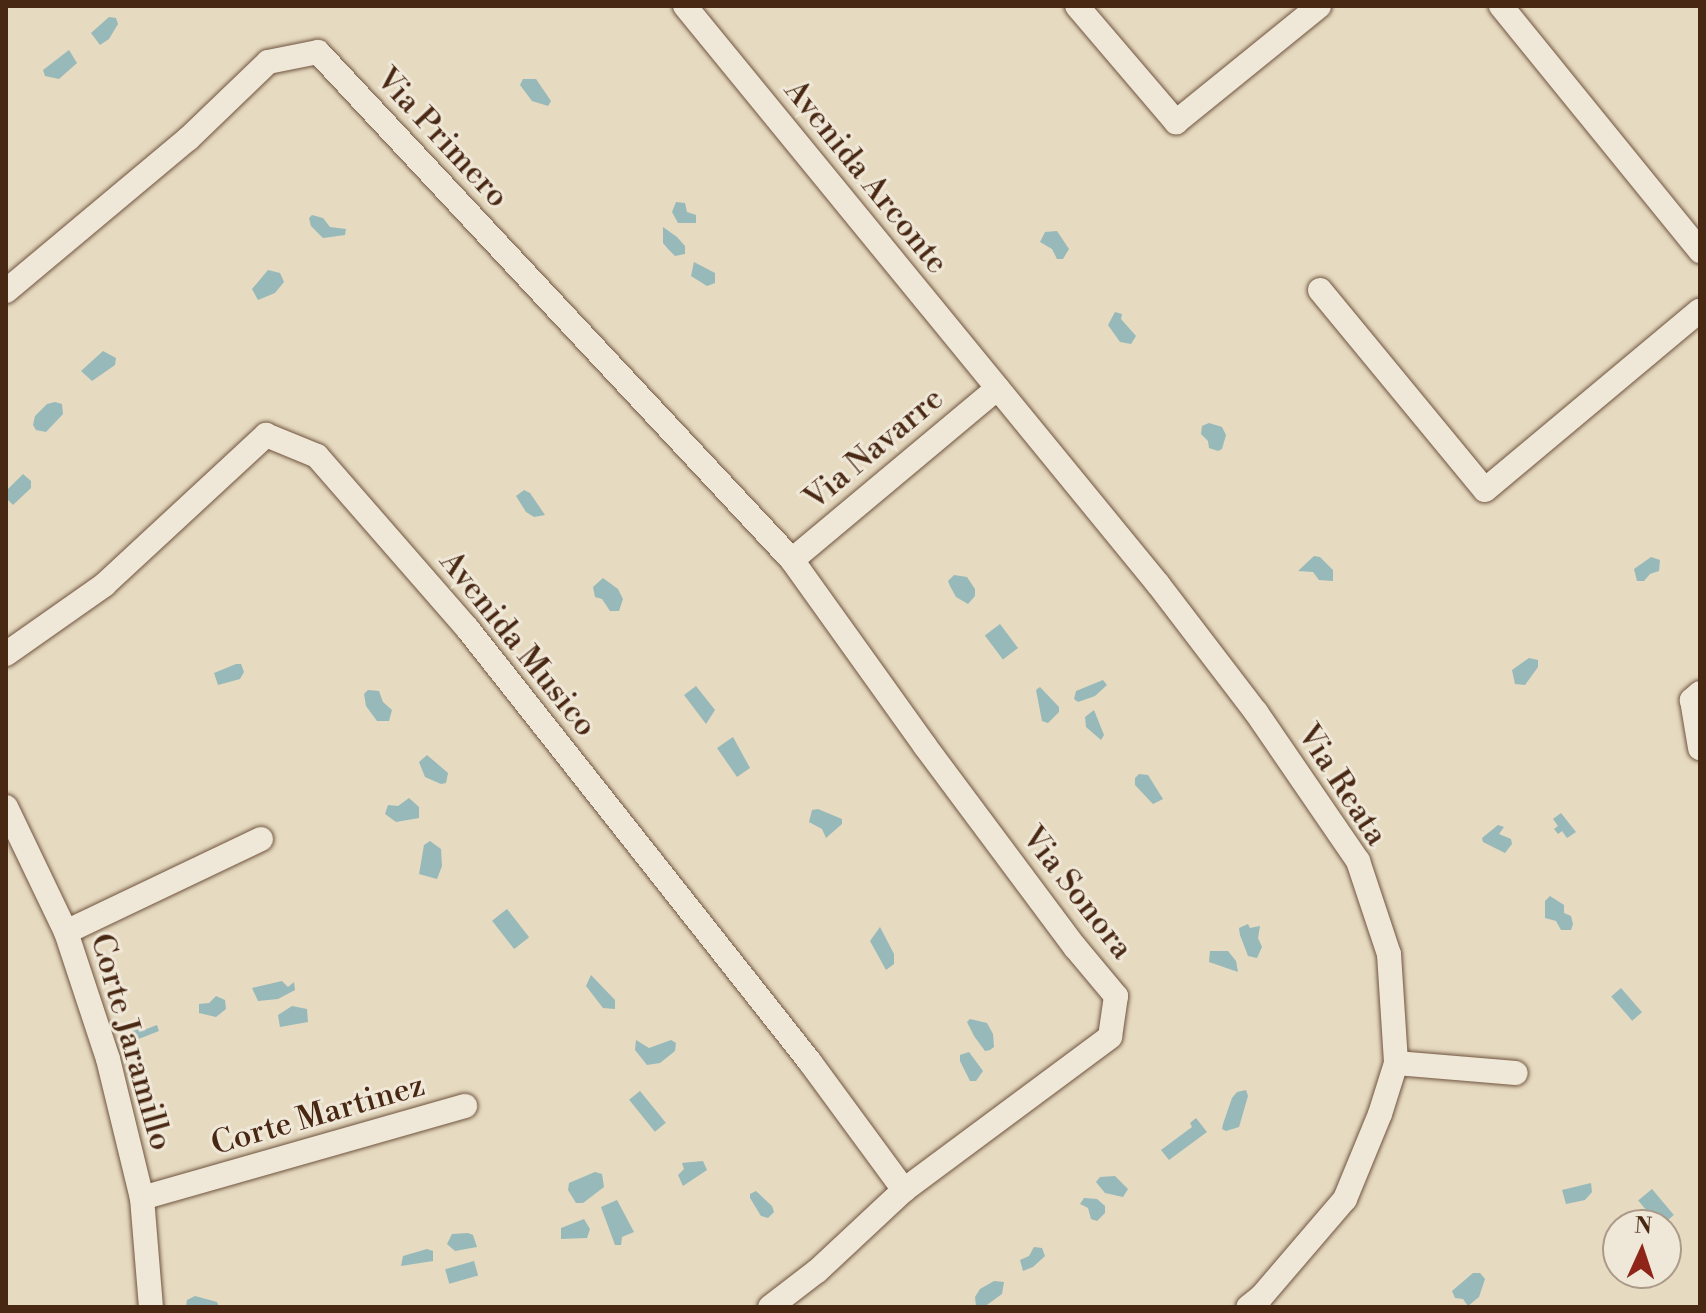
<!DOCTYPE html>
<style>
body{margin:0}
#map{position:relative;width:1706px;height:1313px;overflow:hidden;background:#e6dac1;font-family:"Libre Bodoni",serif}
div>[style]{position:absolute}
.water>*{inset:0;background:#97b9b9;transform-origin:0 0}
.roads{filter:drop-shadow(0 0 2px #70543e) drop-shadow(0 0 2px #70543e)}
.minor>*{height:24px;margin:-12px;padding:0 12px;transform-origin:12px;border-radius:12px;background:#efe7d7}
span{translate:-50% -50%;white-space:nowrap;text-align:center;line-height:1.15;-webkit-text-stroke:6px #efe7d7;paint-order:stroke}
.street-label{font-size:32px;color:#482713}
.frame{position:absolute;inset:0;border:8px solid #482713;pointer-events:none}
.north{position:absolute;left:1602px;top:1209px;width:80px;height:80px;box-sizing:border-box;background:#efe7d7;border:2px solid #ac9a89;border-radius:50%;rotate:3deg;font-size:22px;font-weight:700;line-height:32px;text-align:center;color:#482713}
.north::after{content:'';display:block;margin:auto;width:28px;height:36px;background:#8f2418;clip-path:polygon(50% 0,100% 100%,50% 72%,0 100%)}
</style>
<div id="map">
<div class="water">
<i style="clip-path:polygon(109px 17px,116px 18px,118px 24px,109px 39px,100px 45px,91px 33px)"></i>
<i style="clip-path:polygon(69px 50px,77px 63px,59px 79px,45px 76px,43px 70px)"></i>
<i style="clip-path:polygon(523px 79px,536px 79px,551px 101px,548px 106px,532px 101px,520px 85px)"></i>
<i style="clip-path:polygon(676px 202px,685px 203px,687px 212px,696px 215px,696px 223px,678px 223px,672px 212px)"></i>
<i style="clip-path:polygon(312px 215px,323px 218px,330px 227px,346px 229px,345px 235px,323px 238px,311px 226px,309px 218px)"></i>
<i style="clip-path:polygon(663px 227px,677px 237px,685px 246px,685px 254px,675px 256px,668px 249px,663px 243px)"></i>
<i style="clip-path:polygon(1057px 231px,1069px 249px,1063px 259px,1057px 259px,1052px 249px,1040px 242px,1045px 232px)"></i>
<i style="clip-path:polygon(694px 262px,715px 273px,715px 283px,707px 286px,691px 276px)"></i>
<i style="clip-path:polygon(268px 270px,280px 273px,284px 282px,275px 293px,258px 300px,252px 289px)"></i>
<i style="clip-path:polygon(1115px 312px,1122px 314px,1121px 319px,1136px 336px,1131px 344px,1120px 342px,1108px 325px)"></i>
<i style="clip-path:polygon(103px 351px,116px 358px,115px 365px,92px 381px,81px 371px)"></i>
<i style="clip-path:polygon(55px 402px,62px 404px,63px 414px,46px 432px,36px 430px,33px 425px,35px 416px,47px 404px)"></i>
<i style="clip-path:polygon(1209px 423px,1222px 427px,1226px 435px,1222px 449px,1218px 451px,1209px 448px,1208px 441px,1201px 434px,1202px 426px)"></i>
<i style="clip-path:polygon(23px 474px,31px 481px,31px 488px,13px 505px,6px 498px,6px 491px)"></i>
<i style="clip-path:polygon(524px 490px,530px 493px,545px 515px,534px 517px,526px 512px,516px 496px)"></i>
<i style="clip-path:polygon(1314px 556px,1320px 557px,1333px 570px,1333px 581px,1319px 580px,1313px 572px,1298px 571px)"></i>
<i style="clip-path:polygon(1651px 557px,1660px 560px,1659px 571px,1650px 574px,1644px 581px,1637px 581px,1634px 569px)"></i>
<i style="clip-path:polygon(954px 575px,967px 577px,975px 589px,975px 596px,968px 604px,956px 597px,950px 586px,948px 581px)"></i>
<i style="clip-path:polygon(603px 578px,618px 589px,623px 599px,619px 611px,610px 611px,602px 599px,595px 597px,593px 587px)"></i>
<i style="left:1000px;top:624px;width:30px;height:19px;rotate:53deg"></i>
<i style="clip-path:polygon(1529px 658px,1538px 660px,1538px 667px,1525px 685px,1515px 684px,1512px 670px)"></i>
<i style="clip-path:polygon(236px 664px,241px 664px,244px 672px,240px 679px,218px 685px,214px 673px)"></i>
<i style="clip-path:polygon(1103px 680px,1107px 685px,1095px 696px,1078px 702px,1074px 699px,1076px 691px)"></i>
<i style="clip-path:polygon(696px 686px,715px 710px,706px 724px,684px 695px)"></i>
<i style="clip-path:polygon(1040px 687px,1059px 707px,1059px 712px,1048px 723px,1042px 721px,1036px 690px)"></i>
<i style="clip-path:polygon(368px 690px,379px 691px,383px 702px,392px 710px,389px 721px,377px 721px,366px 706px,364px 694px)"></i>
<i style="clip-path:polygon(1094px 710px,1104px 735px,1101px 740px,1086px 727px,1085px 717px)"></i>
<i style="clip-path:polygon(733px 737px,750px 768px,737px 777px,717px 748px)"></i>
<i style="clip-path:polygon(427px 755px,448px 773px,446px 783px,441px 784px,425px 777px,419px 762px)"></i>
<i style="clip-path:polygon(1139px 774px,1148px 775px,1163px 799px,1153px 804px,1150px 801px,1135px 785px,1135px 778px)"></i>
<i style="clip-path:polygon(409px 798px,419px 807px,419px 818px,396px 822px,385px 814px,388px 805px,398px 806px)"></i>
<i style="clip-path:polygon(818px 809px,842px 819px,842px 824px,826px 838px,822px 829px,809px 822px,812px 810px)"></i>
<i style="clip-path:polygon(1561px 813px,1576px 832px,1567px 838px,1562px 831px,1558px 834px,1554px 829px,1558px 826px,1553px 819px)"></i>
<i style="clip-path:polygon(1498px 825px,1504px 827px,1499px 834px,1511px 839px,1512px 844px,1505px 853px,1483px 842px,1482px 838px)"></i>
<i style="clip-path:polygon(430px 841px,441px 849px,442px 866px,437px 879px,419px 874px,424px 845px)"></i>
<i style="clip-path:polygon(1550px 896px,1564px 905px,1564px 913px,1571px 916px,1573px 924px,1571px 930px,1561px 930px,1556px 921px,1545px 918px,1545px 901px)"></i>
<i style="left:507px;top:909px;width:36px;height:19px;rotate:52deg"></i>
<i style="clip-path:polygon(1248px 924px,1250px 928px,1260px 926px,1258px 938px,1262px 947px,1257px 958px,1248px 956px,1240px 935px,1239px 928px)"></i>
<i style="clip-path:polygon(880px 927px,894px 954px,894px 964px,886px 970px,870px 941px)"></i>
<i style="clip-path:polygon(1210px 951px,1228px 951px,1236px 961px,1238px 972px,1209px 962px)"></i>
<i style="clip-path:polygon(591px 975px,615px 1000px,615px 1009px,603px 1008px,586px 986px)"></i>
<i style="clip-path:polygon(282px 981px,288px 987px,294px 982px,295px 990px,278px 999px,258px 1001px,252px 988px)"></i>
<i style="left:1621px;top:988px;width:32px;height:13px;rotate:49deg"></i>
<i style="clip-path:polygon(216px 996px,225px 1000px,226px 1009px,216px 1017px,199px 1013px,199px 1004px,209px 1003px)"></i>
<i style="clip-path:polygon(292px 1006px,307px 1009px,308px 1022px,280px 1027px,278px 1015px)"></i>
<i style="clip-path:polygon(970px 1019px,987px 1023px,993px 1034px,994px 1047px,990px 1050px,985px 1051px,974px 1036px,967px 1022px)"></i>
<i style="clip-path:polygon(138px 1021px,141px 1031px,157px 1025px,159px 1031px,136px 1040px,130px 1024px)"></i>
<i style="clip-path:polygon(636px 1040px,649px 1048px,671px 1040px,676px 1043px,675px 1051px,660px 1063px,647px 1065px,635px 1050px)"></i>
<i style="clip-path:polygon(969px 1052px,983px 1071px,976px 1081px,970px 1081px,960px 1061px,960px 1055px)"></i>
<i style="clip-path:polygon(1246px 1090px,1248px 1096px,1239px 1127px,1226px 1131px,1222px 1129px,1223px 1124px,1232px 1098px,1237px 1092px)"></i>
<i style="left:640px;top:1091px;width:41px;height:14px;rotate:51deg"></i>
<i style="clip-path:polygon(1196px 1118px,1207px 1132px,1169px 1160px,1161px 1150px,1192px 1127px,1190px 1123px)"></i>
<i style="clip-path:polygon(703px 1161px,707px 1170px,683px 1186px,678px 1175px,684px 1169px,682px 1163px)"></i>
<i style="clip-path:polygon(595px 1172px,602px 1174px,604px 1187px,583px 1203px,576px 1203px,568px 1190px,569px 1183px)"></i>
<i style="clip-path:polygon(1115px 1176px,1128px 1189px,1123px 1197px,1105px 1193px,1096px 1182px,1100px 1177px)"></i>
<i style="clip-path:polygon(1591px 1183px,1592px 1192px,1585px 1200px,1566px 1204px,1562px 1190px)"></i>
<i style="left:1652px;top:1189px;width:34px;height:18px;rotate:50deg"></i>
<i style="clip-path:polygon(756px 1191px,772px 1206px,774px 1212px,768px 1218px,761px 1216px,750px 1198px,750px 1194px)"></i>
<i style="clip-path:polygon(1084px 1198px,1097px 1199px,1105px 1206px,1105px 1213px,1097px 1221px,1091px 1219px,1088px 1208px,1080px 1204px)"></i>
<i style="clip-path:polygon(617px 1200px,634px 1232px,622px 1237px,621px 1245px,615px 1245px,601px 1207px)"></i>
<i style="clip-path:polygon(584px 1219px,590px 1229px,587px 1238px,561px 1239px,561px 1228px)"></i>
<i style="clip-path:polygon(468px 1233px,473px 1235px,477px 1247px,455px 1251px,447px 1244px,452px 1234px)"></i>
<i style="clip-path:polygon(1034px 1247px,1042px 1248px,1045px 1256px,1033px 1267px,1023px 1271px,1020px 1260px,1029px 1256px)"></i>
<i style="clip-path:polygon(427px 1249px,433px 1251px,433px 1261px,401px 1266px,403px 1256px)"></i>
<i style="left:474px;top:1261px;width:15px;height:30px;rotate:74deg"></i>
<i style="clip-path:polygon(1473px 1273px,1480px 1273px,1485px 1279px,1479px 1297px,1468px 1306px,1463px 1299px,1455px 1298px,1452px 1291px)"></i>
<i style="clip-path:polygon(994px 1281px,1004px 1282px,1002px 1294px,984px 1307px,976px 1306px,975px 1297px,980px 1289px)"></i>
<i style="clip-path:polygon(195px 1296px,217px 1302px,219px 1307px,186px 1307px,187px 1300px)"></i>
</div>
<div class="roads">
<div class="minor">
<i style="left:685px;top:6px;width:747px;rotate:50.71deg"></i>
<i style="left:1158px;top:584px;width:161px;rotate:52.6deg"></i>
<i style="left:1256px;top:712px;width:181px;rotate:55.6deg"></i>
<i style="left:1358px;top:861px;width:98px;rotate:71.6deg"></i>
<i style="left:1389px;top:954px;width:109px;rotate:86.3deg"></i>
<i style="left:1396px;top:1063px;width:53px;rotate:107.4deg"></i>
<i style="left:1380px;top:1114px;width:92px;rotate:112.4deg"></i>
<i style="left:1345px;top:1199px;width:129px;rotate:130.6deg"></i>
<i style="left:1261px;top:1297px;width:16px;rotate:142deg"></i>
<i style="left:1077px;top:6px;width:153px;rotate:49.5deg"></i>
<i style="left:1176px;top:122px;width:184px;rotate:-39deg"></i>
<i style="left:1501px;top:6px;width:316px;rotate:50.9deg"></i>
<i style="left:1320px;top:290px;width:259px;rotate:50.5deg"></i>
<i style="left:1485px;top:490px;width:280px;rotate:-39.9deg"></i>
<i style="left:6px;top:291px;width:237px;rotate:-39.9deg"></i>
<i style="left:188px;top:139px;width:111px;rotate:-43.9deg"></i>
<i style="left:268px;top:62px;width:51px;rotate:-11.3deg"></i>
<i style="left:318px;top:52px;width:695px;rotate:46.98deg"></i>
<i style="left:792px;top:560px;width:229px;rotate:54.4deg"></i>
<i style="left:925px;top:746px;width:251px;rotate:53.3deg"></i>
<i style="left:1075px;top:947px;width:64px;rotate:50.1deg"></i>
<i style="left:1116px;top:996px;width:41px;rotate:98.3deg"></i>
<i style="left:1110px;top:1037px;width:257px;rotate:143.4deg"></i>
<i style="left:904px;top:1190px;width:119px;rotate:137deg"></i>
<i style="left:817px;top:1271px;width:59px;rotate:142.5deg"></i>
<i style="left:792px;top:560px;width:268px;rotate:-39.9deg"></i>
<i style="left:6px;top:654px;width:120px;rotate:-35.1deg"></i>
<i style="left:104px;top:585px;width:221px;rotate:-42.8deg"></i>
<i style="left:266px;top:435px;width:55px;rotate:22.4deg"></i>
<i style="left:317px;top:456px;width:228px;rotate:48.9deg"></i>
<i style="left:467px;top:628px;width:553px;rotate:51.68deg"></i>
<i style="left:810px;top:1062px;width:159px;rotate:53.7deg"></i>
<i style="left:1700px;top:693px;width:11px;rotate:139deg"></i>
<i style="left:1692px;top:700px;width:49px;rotate:80.5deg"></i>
<i style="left:6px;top:807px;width:139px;rotate:64.4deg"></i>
<i style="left:66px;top:932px;width:134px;rotate:71.7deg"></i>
<i style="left:108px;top:1059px;width:143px;rotate:76.3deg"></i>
<i style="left:142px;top:1198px;width:109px;rotate:85.3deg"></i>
<i style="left:66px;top:932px;width:216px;rotate:-25.5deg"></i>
<i style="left:1396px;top:1063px;width:120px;rotate:4.8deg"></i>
<i style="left:142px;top:1198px;width:336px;rotate:-15.9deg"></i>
</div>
</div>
<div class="street-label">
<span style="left:442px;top:138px;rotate:47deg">Via Primero</span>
<span style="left:866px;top:177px;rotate:51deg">Avenida Arconte</span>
<span style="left:874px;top:449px;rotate:-40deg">Via Navarre</span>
<span style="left:518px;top:644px;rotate:51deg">Avenida Musico</span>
<span style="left:1342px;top:785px;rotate:57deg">Via Reata</span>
<span style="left:1077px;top:893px;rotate:52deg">Via Sonora</span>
<span style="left:131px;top:1042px;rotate:74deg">Corte Jaramillo</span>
<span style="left:318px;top:1115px;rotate:-16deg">Corte Martinez</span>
</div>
<div class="frame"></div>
<div class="north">N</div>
</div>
